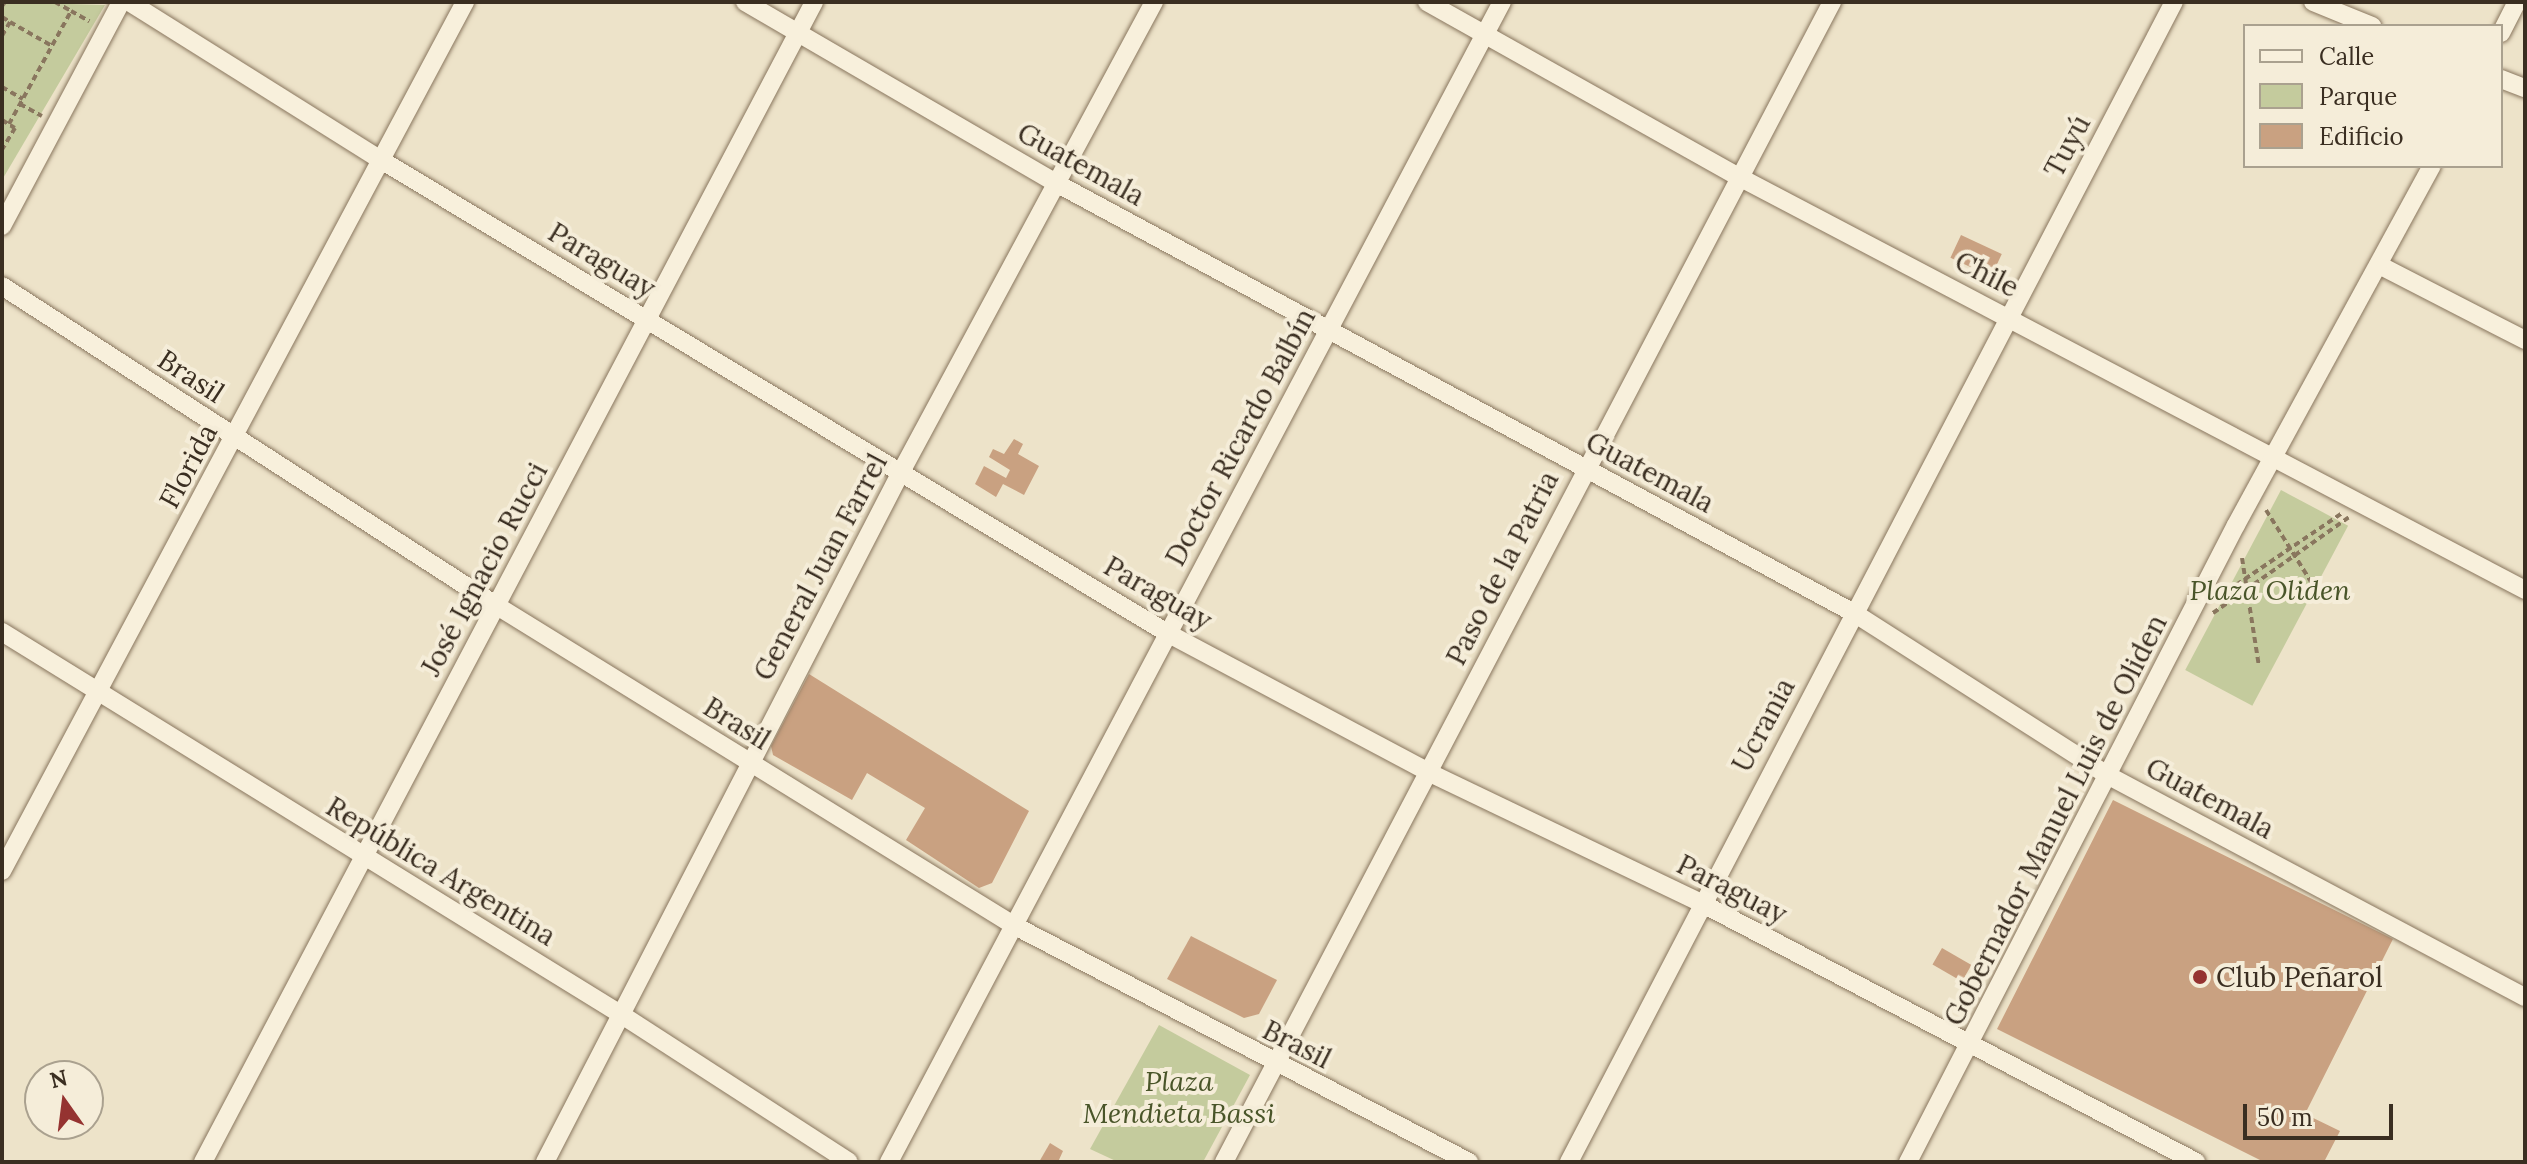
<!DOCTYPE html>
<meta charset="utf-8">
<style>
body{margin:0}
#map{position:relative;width:2527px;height:1164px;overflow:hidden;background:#ede3c9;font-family:Lora,serif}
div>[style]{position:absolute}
.green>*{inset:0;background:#c4cb9d;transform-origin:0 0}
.building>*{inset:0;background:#c9a181;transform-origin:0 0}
.path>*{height:4px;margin-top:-2px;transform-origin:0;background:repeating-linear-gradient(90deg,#89765e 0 6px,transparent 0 10px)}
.roads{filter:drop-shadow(0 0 2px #89765e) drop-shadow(0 0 2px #89765e)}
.minor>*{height:18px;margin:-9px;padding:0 9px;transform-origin:9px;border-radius:9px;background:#f8f0dc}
.dots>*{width:22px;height:22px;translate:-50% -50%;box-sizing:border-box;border:4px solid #f5edd9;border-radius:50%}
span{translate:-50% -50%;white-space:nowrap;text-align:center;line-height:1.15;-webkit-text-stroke:8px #f5edd9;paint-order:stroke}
.street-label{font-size:28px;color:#3a2e21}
.park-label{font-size:28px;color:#495529;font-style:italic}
.poi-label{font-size:28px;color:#3a2e21}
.left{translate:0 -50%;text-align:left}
.frame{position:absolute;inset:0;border:4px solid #3a2e21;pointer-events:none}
.legend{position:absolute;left:2243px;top:24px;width:260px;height:144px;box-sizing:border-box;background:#f5edd9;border:2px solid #aaa18f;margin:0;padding:10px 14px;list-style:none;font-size:24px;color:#3a2e21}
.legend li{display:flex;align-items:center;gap:16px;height:40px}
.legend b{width:40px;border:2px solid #aaa18f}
.north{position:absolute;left:24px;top:1060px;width:80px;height:80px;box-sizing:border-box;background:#f5edd9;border:2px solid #aaa18f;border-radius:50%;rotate:346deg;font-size:22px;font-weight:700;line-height:32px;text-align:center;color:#3a2e21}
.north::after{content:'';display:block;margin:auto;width:28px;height:36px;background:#953331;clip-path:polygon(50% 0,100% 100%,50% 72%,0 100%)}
.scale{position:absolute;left:2243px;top:1104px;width:150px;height:36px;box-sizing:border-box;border:4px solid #3a2e21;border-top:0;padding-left:10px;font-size:24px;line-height:28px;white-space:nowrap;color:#3a2e21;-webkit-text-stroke:6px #f5edd9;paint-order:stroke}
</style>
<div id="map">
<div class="green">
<i style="clip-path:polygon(2px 2px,105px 5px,2px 180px)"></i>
<i style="left:2281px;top:490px;width:76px;height:204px;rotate:28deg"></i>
<i style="clip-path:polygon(1159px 1025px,1250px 1075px,1203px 1162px,1118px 1162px,1090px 1149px)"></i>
</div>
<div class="building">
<i style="left:1961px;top:235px;width:45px;height:25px;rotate:25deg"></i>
<i style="clip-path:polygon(1014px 439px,1023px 444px,1018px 454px,1039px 466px,1024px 495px,1003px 484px,996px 497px,975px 484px,984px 466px,1006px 478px,1010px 470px,989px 457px,993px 449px,1004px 454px)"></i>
<i style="clip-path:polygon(809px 674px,1029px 811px,992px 883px,979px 888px,906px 840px,925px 808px,867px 773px,852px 800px,773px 755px,771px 746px)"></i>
<i style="clip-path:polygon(2113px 800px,2393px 939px,2305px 1114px,2340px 1131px,2324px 1162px,2264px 1162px,1997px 1029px)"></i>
<i style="clip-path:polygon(1191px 936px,1277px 980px,1259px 1014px,1244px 1018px,1167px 979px)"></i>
<i style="left:1942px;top:948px;width:34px;height:19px;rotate:30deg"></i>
<i style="clip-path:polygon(1050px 1143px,1063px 1151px,1058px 1162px,1039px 1162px)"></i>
</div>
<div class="path">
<i style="left:55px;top:2px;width:18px;rotate:29deg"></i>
<i style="left:2px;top:6px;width:5px;rotate:-53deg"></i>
<i style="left:2px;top:17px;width:9px;rotate:32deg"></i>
<i style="left:10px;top:22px;width:16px;rotate:120deg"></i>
<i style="left:10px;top:22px;width:48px;rotate:29.7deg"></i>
<i style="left:2px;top:87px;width:24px;rotate:30deg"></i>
<i style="left:20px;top:104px;width:25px;rotate:29deg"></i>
<i style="left:2px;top:120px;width:15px;rotate:32deg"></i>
<i style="left:15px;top:128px;width:26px;rotate:121deg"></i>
<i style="left:9px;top:124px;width:129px;rotate:-61.2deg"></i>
<i style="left:71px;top:11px;width:21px;rotate:29deg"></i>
<i style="left:2266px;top:510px;width:92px;rotate:57.9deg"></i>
<i style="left:2242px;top:558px;width:109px;rotate:81.1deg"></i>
<i style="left:2220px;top:596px;width:148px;rotate:-34.2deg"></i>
<i style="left:2213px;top:613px;width:166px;rotate:-35.2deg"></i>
</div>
<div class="roads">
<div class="minor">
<i style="left:129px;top:2px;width:297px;rotate:32.1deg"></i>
<i style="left:381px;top:160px;width:920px;rotate:31.03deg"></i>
<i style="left:1169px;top:634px;width:293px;rotate:28deg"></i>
<i style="left:1428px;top:772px;width:303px;rotate:25.6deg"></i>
<i style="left:1701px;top:903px;width:559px;rotate:27.62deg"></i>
<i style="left:745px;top:2px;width:360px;rotate:30.2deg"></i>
<i style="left:1056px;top:183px;width:906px;rotate:28.32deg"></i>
<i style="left:1854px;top:613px;width:303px;rotate:32.6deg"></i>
<i style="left:2109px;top:776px;width:471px;rotate:28deg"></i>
<i style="left:1427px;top:2px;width:360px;rotate:29.3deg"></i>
<i style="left:1741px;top:178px;width:886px;rotate:27.72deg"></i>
<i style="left:2313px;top:2px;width:64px;rotate:22.1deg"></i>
<i style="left:2501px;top:33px;width:35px;rotate:-63deg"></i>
<i style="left:2501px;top:79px;width:26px;rotate:21deg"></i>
<i style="left:2px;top:226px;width:254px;rotate:-62deg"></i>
<i style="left:2381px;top:266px;width:162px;rotate:27.2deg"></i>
<i style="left:2px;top:286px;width:589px;rotate:32.88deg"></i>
<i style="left:497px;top:606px;width:609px;rotate:31.71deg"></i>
<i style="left:1015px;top:926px;width:512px;rotate:27.47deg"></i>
<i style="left:2px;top:632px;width:729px;rotate:31.71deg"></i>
<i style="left:622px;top:1015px;width:270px;rotate:32.9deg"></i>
<i style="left:2px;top:871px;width:985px;rotate:-61.95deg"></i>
<i style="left:203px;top:1162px;width:1311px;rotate:-62.22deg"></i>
<i style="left:545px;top:1162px;width:776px;rotate:-62.71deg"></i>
<i style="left:901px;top:472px;width:534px;rotate:-61.71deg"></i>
<i style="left:889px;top:1162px;width:1312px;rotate:-62.15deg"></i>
<i style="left:1224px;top:1162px;width:1310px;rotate:-62.34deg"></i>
<i style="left:1569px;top:1162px;width:1308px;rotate:-62.46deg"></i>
<i style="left:1908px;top:1162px;width:716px;rotate:-62.76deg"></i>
<i style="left:2236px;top:525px;width:409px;rotate:-61.4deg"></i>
</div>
</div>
<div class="dots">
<i style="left:2200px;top:977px;background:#953331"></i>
</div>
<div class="street-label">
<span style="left:2067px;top:146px;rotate:-62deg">Tuyú</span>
<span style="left:1081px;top:164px;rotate:29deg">Guatemala</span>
<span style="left:602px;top:260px;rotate:31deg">Paraguay</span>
<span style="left:1987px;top:274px;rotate:27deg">Chile</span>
<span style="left:191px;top:376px;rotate:33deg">Brasil</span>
<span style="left:1240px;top:437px;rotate:-62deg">Doctor Ricardo Balbín</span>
<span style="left:188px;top:466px;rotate:-62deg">Florida</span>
<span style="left:1650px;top:472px;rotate:28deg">Guatemala</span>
<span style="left:820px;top:567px;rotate:-62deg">General Juan Farrel</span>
<span style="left:1502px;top:568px;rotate:-63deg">Paso de la Patria</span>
<span style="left:484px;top:569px;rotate:-62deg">José Ignacio Rucci</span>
<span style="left:1158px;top:593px;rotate:30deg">Paraguay</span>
<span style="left:737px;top:723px;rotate:32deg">Brasil</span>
<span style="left:1763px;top:725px;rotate:-62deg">Ucrania</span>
<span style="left:2210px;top:798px;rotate:28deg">Guatemala</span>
<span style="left:2055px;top:820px;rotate:-63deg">Gobernador Manuel Luis de Oliden</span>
<span style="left:441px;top:871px;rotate:31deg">República Argentina</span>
<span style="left:1732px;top:889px;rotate:27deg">Paraguay</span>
<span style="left:1297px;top:1044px;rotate:27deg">Brasil</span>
</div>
<div class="park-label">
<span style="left:2270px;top:590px">Plaza Oliden</span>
<span style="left:1179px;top:1097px">Plaza<br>Mendieta Bassi</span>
</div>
<div class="poi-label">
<span class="left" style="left:2216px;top:977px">Club Peñarol</span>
</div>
<div class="frame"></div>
<ul class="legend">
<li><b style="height:10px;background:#f8f0dc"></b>Calle</li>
<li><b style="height:22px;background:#c4cb9d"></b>Parque</li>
<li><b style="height:22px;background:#c9a181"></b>Edificio</li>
</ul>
<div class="north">N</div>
<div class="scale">50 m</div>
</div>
